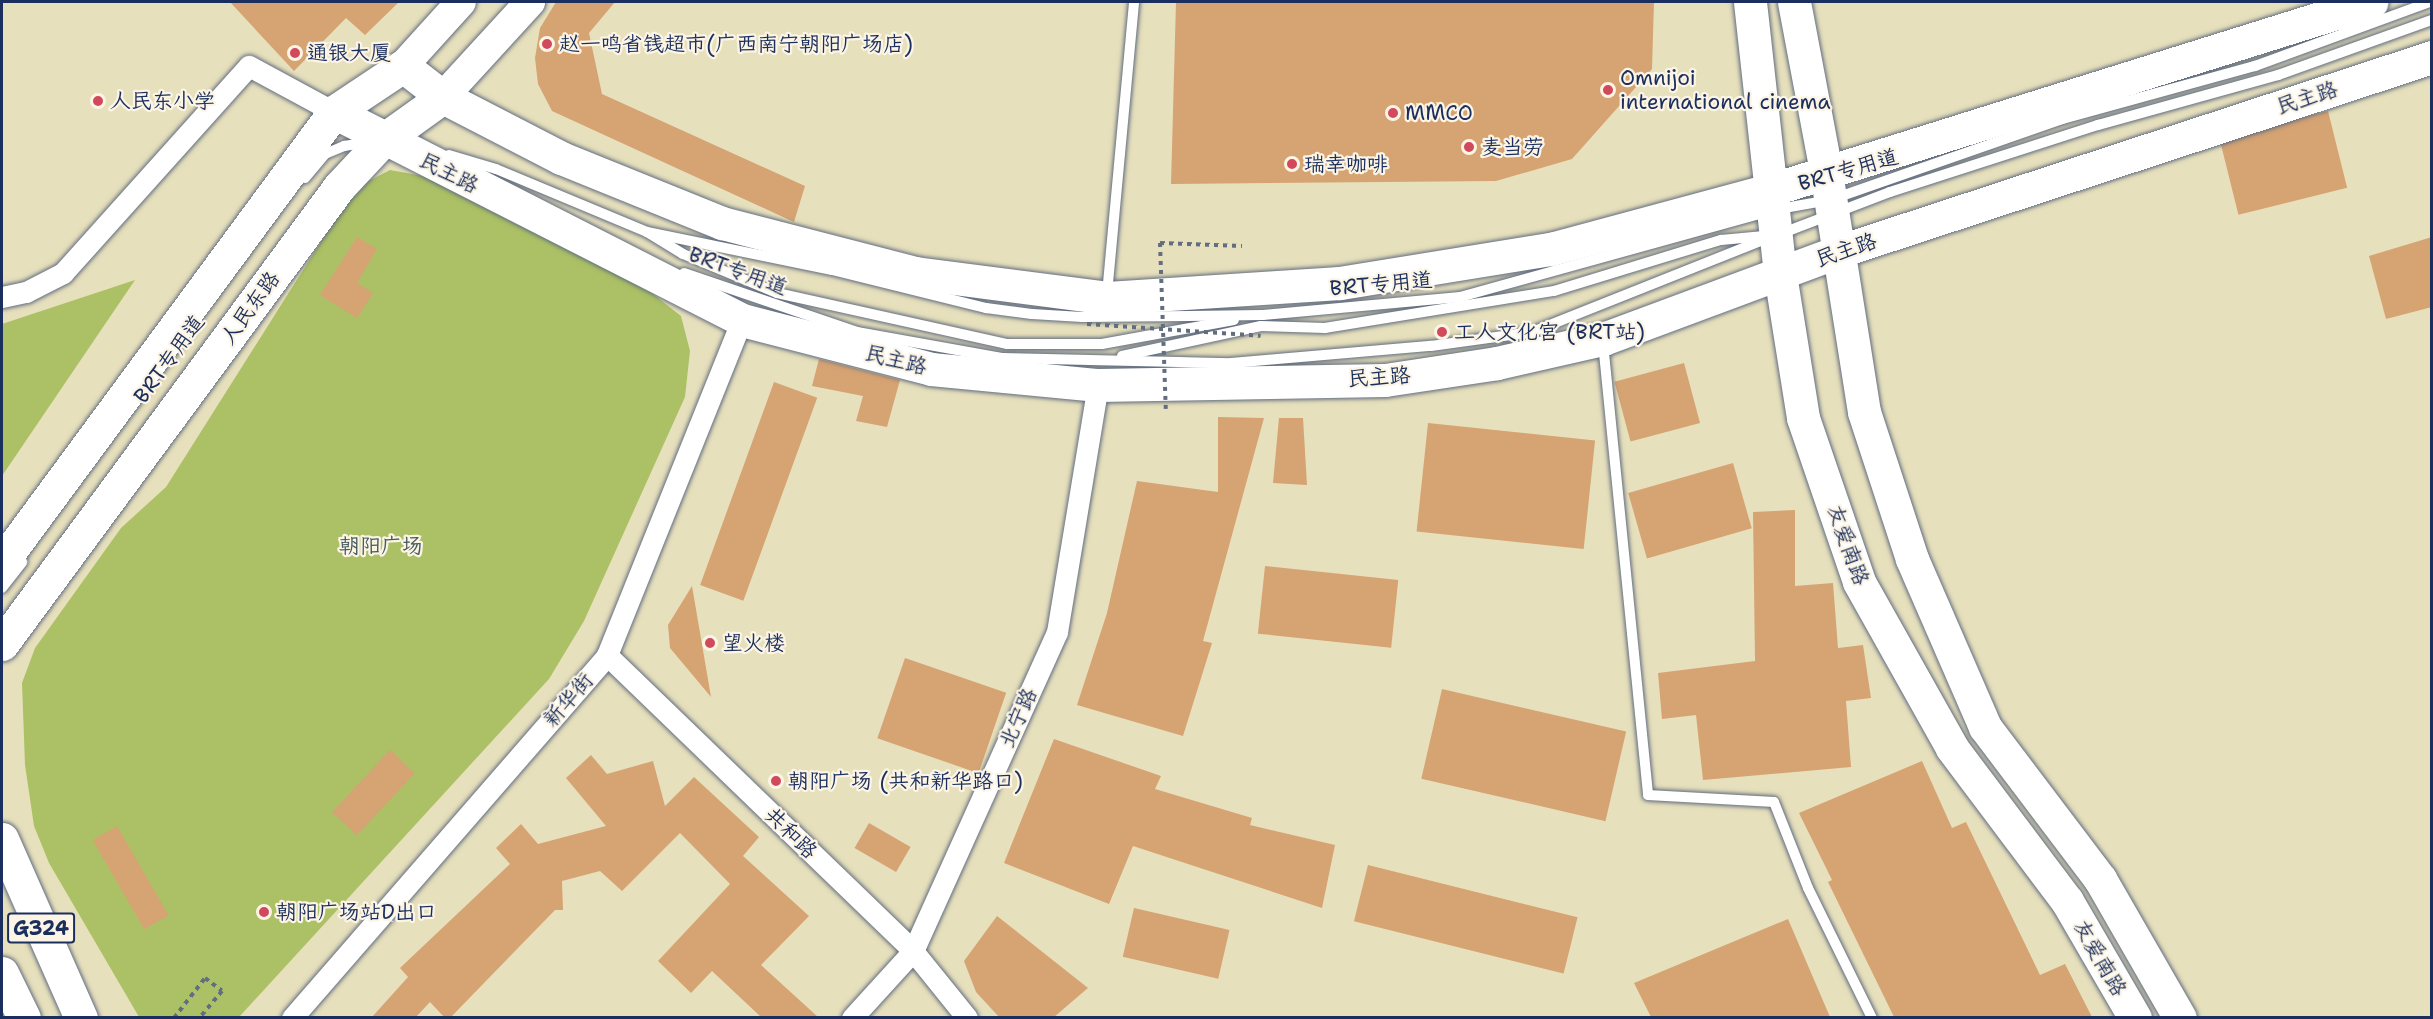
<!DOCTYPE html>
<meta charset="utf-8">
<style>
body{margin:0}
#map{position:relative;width:2433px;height:1019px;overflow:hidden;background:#e7e0bd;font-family:"Shantell Sans","LXGW WenKai TC",sans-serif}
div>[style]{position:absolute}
.green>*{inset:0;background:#acc165}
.building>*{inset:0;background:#d6a373;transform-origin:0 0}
.path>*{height:4px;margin-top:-2px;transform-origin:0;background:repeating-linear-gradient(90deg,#626d7f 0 4.5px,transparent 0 9px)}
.roads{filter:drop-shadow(0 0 2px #626d7f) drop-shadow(0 0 2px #626d7f)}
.service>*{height:10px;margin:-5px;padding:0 5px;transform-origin:5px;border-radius:5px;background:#fff}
.minor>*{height:21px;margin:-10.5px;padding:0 10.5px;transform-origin:10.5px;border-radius:10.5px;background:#fff}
.secondary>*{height:30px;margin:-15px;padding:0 15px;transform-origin:15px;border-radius:15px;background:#fff}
.primary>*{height:33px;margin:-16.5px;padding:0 16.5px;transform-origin:16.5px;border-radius:16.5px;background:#fff}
.path-bridge>*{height:4px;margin-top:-2px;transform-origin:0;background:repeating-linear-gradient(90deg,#626d7f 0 4.5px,transparent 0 9px)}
.dots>*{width:16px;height:16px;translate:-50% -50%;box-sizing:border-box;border:3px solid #fcf5e5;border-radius:50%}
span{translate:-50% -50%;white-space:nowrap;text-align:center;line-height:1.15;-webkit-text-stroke:4.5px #fcf5e5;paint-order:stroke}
.shield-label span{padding:2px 4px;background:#fcf5e5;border:2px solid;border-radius:4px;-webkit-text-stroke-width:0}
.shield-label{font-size:20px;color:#1b2f5e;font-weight:700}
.poi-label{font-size:21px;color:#1b2f5e}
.left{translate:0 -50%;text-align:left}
.street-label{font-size:21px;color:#1b2f5e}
.park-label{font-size:21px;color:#465b60}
.frame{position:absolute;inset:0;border:3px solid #1b2f5e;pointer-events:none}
</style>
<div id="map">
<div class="green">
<i style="clip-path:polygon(390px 170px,429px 177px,621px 269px,681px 316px,690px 351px,685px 397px,584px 621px,549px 679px,239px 1017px,139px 1017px,49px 863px,34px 826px,25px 765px,22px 683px,35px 648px,121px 528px,166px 487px,355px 188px)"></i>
<i style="clip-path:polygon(135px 280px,2px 476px,2px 324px)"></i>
</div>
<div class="building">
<i style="clip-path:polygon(230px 2px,399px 2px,365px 35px,346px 18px,294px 71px)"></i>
<i style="clip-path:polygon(556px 2px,615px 2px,589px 33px,602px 94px,805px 186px,794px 222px,552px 111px,538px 84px,535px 58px,540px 28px)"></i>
<i style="clip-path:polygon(1176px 2px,1654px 2px,1652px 69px,1572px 159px,1496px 181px,1171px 184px)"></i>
<i style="left:2328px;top:111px;width:79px;height:112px;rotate:76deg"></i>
<i style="clip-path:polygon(357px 237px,377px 249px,357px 283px,373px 293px,357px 318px,320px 295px)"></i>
<i style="clip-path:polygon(2432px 237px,2432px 307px,2386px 319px,2369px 256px)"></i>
<i style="clip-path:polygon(819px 359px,900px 380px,887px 427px,856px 421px,863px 396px,812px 386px)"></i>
<i style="left:1684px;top:363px;width:62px;height:72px;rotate:75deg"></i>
<i style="left:774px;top:382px;width:46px;height:216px;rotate:20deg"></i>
<i style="clip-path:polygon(1218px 417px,1264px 418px,1203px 641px,1212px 643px,1183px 736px,1077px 705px,1107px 613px,1137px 481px,1218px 492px)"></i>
<i style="clip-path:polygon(1279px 418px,1303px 418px,1307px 485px,1273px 483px)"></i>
<i style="left:1428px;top:423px;width:168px;height:109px;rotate:6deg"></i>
<i style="left:1733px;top:463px;width:68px;height:109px;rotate:74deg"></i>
<i style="clip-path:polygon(1795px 510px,1795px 586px,1833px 583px,1838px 648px,1863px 645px,1871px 698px,1846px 701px,1851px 767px,1703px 780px,1696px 715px,1662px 719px,1658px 673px,1755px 661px,1753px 512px)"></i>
<i style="left:1265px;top:566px;width:134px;height:68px;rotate:6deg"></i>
<i style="clip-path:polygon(692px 586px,711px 697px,670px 648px,668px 625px)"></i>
<i style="left:905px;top:658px;width:107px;height:85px;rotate:19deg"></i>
<i style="left:1442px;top:689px;width:189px;height:92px;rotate:13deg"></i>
<i style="clip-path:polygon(1054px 739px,1161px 776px,1155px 789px,1252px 818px,1250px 825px,1335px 845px,1322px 908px,1133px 846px,1109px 904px,1004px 863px)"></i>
<i style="left:390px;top:750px;width:34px;height:85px;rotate:43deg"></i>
<i style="clip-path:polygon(591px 755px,607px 774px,653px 761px,665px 806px,694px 777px,759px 837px,743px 856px,809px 916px,761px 965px,818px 1017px,761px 1017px,712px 971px,691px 993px,658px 961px,730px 884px,680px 833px,622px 891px,600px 871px,562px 881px,563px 910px,555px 910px,451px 1017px,444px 1017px,430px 1002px,416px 1017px,372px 1017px,408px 977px,400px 968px,510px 864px,496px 848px,521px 824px,538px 844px,606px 826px,566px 778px)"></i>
<i style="clip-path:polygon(1922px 761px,1952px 828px,1966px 822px,2040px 975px,2065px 964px,2092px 1017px,1894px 1017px,1828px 882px,1832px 880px,1799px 813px)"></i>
<i style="left:869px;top:823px;width:48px;height:29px;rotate:30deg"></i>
<i style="left:117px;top:826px;width:103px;height:28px;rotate:60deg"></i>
<i style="left:1368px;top:865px;width:216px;height:58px;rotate:14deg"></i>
<i style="left:1134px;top:908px;width:98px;height:50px;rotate:13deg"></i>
<i style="clip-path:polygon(997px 916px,1088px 988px,1054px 1017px,999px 1017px,976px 992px,964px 961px)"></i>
<i style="clip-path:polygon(1788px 919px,1830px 1017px,1651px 1017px,1634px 983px)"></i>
</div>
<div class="path">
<i style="left:1160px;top:243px;width:82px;rotate:2.1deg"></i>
<i style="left:174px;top:1018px;width:51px;rotate:-52.2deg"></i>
<i style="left:205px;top:978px;width:21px;rotate:37deg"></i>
<i style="left:222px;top:991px;width:35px;rotate:130deg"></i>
</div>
<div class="roads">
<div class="service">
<i style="left:449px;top:155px;width:49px;rotate:16.6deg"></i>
<i style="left:496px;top:169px;width:164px;rotate:22.6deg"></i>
<i style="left:647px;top:232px;width:42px;rotate:31.4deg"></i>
<i style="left:683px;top:254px;width:102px;rotate:22.5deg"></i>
<i style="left:777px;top:293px;width:236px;rotate:12.5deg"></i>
<i style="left:1007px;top:344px;width:95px"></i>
<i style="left:1102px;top:344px;width:134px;rotate:-10.3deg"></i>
<i style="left:305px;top:178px;width:31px;rotate:-50deg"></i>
<i style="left:325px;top:154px;width:21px;rotate:-23deg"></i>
<i style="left:344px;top:146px;width:25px;rotate:-9deg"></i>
<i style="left:647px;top:232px;width:189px;rotate:11.6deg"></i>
<i style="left:832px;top:270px;width:159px;rotate:13.9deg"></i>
<i style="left:986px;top:308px;width:46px;rotate:7.4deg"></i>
<i style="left:1032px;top:314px;width:50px;rotate:3.4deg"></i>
<i style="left:1082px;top:317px;width:181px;rotate:-0.6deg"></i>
<i style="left:1263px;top:315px;width:198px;rotate:-5.2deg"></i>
<i style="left:1460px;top:297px;width:325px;rotate:-15.5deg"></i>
<i style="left:1773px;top:210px;width:58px;rotate:-10deg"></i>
<i style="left:1830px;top:200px;width:246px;rotate:-19.2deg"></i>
<i style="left:2062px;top:119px;width:200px;rotate:-15.4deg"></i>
<i style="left:2255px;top:66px;width:186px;rotate:-20.1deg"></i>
<i style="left:1780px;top:234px;width:118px;rotate:-20.9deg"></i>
<i style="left:1890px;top:192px;width:219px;rotate:-17.9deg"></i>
<i style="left:2098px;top:125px;width:187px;rotate:-15.5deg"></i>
<i style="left:2278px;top:75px;width:164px;rotate:-19.7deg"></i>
<i style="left:684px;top:273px;width:183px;rotate:18.8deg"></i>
<i style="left:857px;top:332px;width:147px;rotate:10.2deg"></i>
<i style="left:1002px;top:358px;width:229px;rotate:1.3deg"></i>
<i style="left:1231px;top:363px;width:201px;rotate:-4.9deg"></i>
<i style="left:1431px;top:346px;width:102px;rotate:-7.9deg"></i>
<i style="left:1532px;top:332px;width:259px;rotate:-21.7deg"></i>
<i style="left:1107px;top:294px;width:293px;rotate:-84.7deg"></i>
<i style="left:1603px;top:343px;width:454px;rotate:84.3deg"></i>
<i style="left:1648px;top:795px;width:126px;rotate:3.2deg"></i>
<i style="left:1774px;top:802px;width:92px;rotate:68.4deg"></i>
<i style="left:1808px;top:888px;width:145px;rotate:63.8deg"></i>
<i style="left:1122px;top:356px;width:142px;rotate:-12.2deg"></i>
<i style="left:1261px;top:326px;width:64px;rotate:1.8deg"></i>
<i style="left:1325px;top:328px;width:232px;rotate:-9.2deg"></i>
<i style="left:1554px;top:291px;width:175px;rotate:-17deg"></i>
<i style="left:1721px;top:240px;width:43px;rotate:-5.3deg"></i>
<i style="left:2px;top:588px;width:33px;rotate:-52deg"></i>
</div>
<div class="minor">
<i style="left:2px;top:297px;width:25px;rotate:-12deg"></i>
<i style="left:26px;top:292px;width:42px;rotate:-27.2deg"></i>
<i style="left:63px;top:273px;width:278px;rotate:-48.1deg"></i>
<i style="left:249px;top:66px;width:97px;rotate:28.4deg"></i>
<i style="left:607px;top:655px;width:426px;rotate:44deg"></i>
<i style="left:913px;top:951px;width:86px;rotate:51.1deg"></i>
<i style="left:292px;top:1018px;width:481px;rotate:-49deg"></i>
<i style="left:607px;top:655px;width:361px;rotate:-68.1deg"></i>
<i style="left:852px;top:1018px;width:91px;rotate:-47.7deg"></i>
<i style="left:913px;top:951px;width:350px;rotate:-65.7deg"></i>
<i style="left:1057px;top:632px;width:250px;rotate:-80.6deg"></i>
</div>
<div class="secondary">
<i style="left:403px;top:66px;width:86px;rotate:-47.8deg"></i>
<i style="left:443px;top:97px;width:129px;rotate:-47.5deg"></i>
</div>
<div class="primary">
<i style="left:1750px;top:2px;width:274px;rotate:83.7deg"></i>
<i style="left:1780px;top:274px;width:146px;rotate:80.9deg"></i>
<i style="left:1803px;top:418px;width:173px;rotate:71.1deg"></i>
<i style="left:1859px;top:582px;width:190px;rotate:60.7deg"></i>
<i style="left:1952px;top:748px;width:191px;rotate:53.1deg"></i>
<i style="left:2067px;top:901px;width:135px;rotate:59.8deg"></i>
<i style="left:1794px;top:2px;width:173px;rotate:79.3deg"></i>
<i style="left:1826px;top:172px;width:243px;rotate:81deg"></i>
<i style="left:1864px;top:412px;width:155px;rotate:71.9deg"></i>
<i style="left:1912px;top:559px;width:183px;rotate:66.5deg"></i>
<i style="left:1985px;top:727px;width:191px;rotate:52.9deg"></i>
<i style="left:2100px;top:879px;width:160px;rotate:60.1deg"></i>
<i style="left:334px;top:112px;width:458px;rotate:27deg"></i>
<i style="left:742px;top:320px;width:195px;rotate:14.5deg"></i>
<i style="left:931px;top:369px;width:168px;rotate:5.5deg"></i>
<i style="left:1098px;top:385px;width:287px;rotate:-1deg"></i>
<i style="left:1385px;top:380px;width:113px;rotate:-8.6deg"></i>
<i style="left:1497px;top:363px;width:109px;rotate:-12.8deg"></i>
<i style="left:1603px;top:339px;width:250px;rotate:-20.4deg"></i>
<i style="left:1837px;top:252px;width:626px;rotate:-18.15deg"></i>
<i style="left:2px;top:562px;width:559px;rotate:-53.58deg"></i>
<i style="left:334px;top:112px;width:83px;rotate:-33.7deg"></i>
<i style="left:403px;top:66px;width:51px;rotate:37.8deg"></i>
<i style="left:443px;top:97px;width:133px;rotate:27.3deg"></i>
<i style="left:561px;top:158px;width:174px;rotate:22deg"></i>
<i style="left:722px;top:223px;width:199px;rotate:14.5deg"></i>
<i style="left:915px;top:273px;width:194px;rotate:7.4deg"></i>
<i style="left:1107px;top:298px;width:233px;rotate:-3.7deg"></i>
<i style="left:1340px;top:283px;width:214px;rotate:-9.2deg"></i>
<i style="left:1551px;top:249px;width:230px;rotate:-15.1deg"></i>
<i style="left:1773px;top:189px;width:627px;rotate:-17.36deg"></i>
<i style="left:2px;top:644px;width:568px;rotate:-53.59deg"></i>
<i style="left:339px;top:187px;width:64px;rotate:-46.9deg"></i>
<i style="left:383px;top:140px;width:74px;rotate:-35.6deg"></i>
<i style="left:2px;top:839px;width:196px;rotate:66.2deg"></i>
<i style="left:2px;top:973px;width:50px;rotate:63.9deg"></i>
</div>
</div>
<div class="path-bridge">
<i style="left:1160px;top:243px;width:170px;rotate:88deg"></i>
<i style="left:1087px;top:324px;width:174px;rotate:3.9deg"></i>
</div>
<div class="dots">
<i style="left:547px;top:44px;background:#d1495b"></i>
<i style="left:295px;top:53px;background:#d1495b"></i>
<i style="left:1608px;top:90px;background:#d1495b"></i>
<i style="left:98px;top:101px;background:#d1495b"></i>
<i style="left:1393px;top:113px;background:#d1495b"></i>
<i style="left:1469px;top:147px;background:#d1495b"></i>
<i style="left:1292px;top:164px;background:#d1495b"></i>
<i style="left:1442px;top:332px;background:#d1495b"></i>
<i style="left:710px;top:643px;background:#d1495b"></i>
<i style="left:776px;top:781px;background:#d1495b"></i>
<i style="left:264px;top:912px;background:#d1495b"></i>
</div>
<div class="shield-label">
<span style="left:41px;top:928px">G324</span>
</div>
<div class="poi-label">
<span class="left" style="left:559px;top:44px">赵一鸣省钱超市(广西南宁朝阳广场店)</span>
<span class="left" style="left:307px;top:53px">通银大厦</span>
<span class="left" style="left:1620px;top:90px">Omnijoi<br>international cinema</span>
<span class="left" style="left:110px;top:101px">人民东小学</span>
<span class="left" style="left:1405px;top:113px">MMCO</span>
<span class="left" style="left:1481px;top:147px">麦当劳</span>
<span class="left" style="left:1304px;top:164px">瑞幸咖啡</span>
<span class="left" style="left:1454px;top:332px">工人文化宫 (BRT站)</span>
<span class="left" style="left:722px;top:643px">望火楼</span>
<span class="left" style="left:788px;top:781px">朝阳广场 (共和新华路口)</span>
<span class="left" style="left:276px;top:912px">朝阳广场站D出口</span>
</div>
<div class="street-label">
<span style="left:2307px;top:98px;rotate:-18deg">民主路</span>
<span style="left:1848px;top:170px;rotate:-16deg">BRT专用道</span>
<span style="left:449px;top:173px;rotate:27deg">民主路</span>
<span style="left:1846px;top:250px;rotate:-19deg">民主路</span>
<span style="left:738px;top:271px;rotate:20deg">BRT专用道</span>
<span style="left:1381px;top:284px;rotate:-5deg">BRT专用道</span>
<span style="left:250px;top:308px;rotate:-54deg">人民东路</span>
<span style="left:169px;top:359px;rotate:-54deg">BRT专用道</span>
<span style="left:896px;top:360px;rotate:14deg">民主路</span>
<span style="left:1379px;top:377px;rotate:-4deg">民主路</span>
<span style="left:1848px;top:545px;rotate:70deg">友爱南路</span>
<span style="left:568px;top:700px;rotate:-49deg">新华街</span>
<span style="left:1018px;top:718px;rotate:-66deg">北宁路</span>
<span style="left:791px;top:833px;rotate:44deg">共和路</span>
<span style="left:2100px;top:958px;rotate:60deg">友爱南路</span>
</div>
<div class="park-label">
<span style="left:381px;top:546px">朝阳广场</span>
</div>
<div class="frame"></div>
</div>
